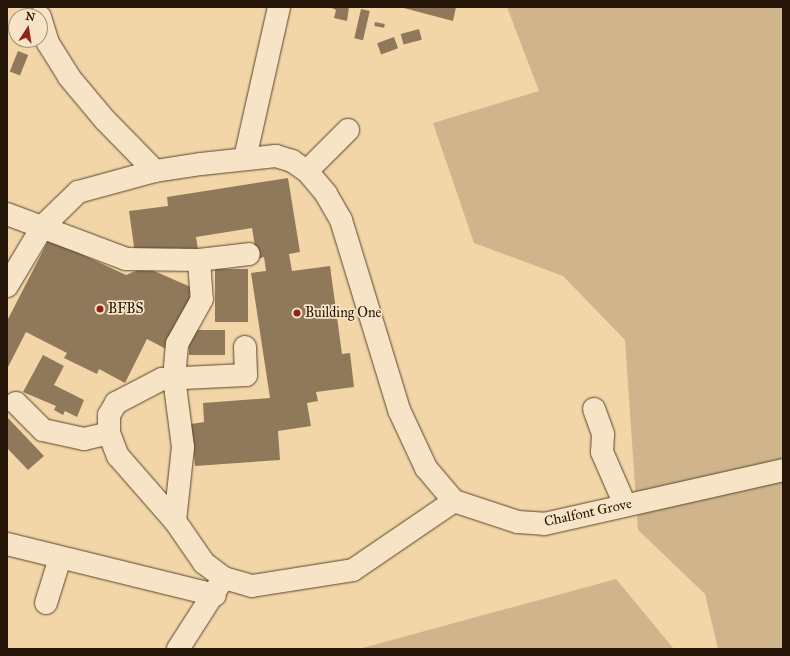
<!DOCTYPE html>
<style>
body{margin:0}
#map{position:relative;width:790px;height:656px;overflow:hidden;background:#f3d6a7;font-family:"IM FELL Great Primer",serif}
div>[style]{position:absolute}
.green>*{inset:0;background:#d0b58c}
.building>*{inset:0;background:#90795a;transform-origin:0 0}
.roads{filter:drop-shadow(0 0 1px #58452e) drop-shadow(0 0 1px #58452e)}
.minor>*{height:22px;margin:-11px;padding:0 11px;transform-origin:11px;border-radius:11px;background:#f7e4c6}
.dots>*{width:11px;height:11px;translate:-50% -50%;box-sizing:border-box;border:2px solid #f7e4c6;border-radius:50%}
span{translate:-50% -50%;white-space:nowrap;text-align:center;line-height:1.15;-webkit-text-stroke:3.5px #f7e4c6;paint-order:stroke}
.poi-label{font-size:14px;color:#251506}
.left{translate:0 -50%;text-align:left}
.street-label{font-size:14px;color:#251506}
.frame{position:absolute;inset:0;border:8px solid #251506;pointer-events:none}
.north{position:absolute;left:8px;top:8px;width:40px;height:40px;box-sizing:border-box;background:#f7e4c6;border:1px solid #a39179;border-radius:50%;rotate:12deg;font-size:11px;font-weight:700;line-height:16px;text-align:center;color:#251506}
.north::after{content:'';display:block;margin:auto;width:14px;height:18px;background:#8f2418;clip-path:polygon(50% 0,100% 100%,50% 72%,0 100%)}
</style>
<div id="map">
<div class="green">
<i style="clip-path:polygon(507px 7px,783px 7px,783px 649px,718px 649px,705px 594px,638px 530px,625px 340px,563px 276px,474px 243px,433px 123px,539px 91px)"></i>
<i style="clip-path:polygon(616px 579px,674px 649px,359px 649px)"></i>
</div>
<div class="building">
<i style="clip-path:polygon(330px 7px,349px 7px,347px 21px,334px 18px,336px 10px)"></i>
<i style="clip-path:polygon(400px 7px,456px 7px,453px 21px)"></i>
<i style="left:361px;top:9px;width:9px;height:30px;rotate:13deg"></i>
<i style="left:375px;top:22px;width:10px;height:4px;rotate:11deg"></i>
<i style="left:419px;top:29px;width:11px;height:19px;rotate:75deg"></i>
<i style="left:394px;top:37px;width:12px;height:18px;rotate:70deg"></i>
<i style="left:18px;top:51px;width:11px;height:22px;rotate:22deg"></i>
<i style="clip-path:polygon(288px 178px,300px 252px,289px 254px,292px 271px,330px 266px,342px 354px,350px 353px,354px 387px,316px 392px,318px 401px,307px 403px,311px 426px,278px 431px,280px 460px,195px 466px,191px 424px,204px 422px,203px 403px,270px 398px,251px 273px,266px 271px,264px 257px,257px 259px,252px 228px,196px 237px,198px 249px,180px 252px,179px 248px,135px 254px,129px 211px,168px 206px,167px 197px)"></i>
<i style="clip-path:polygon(49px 239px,126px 275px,145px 267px,193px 288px,189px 296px,193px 297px,166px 349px,147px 339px,125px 383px,99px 369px,97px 374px,64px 358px,67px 353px,26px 332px,7px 369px,7px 321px)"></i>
<i style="left:215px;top:269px;width:33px;height:53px"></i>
<i style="left:189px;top:330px;width:36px;height:25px"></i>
<i style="clip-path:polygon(43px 355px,64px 366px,54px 385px,84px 400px,77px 417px,65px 411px,63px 415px,54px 410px,56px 406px,23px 392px)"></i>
<i style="clip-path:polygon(7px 417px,44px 456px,28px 470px,7px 448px)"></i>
</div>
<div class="roads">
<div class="minor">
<i style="left:40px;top:17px;width:27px;rotate:73deg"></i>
<i style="left:48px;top:43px;width:40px;rotate:58deg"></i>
<i style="left:69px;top:77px;width:56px;rotate:50.1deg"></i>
<i style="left:105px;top:120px;width:71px;rotate:45.6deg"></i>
<i style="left:245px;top:158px;width:155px;rotate:-77.3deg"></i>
<i style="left:307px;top:171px;width:58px;rotate:-45deg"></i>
<i style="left:7px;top:214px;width:127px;rotate:20.7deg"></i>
<i style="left:126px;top:259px;width:73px;rotate:0.8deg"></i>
<i style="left:199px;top:260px;width:39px;rotate:86deg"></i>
<i style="left:202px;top:299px;width:51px;rotate:119.1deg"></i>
<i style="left:177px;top:344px;width:34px;rotate:95deg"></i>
<i style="left:174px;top:378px;width:70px;rotate:82.6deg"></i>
<i style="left:183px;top:447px;width:74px;rotate:96.2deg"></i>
<i style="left:199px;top:260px;width:50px;rotate:-6.8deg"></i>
<i style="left:7px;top:286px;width:70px;rotate:-59deg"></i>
<i style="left:43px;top:226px;width:49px;rotate:-44.2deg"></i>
<i style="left:78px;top:192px;width:80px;rotate:-15.3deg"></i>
<i style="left:155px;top:171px;width:47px;rotate:-8.7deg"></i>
<i style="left:201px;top:164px;width:75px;rotate:-6.1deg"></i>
<i style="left:276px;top:156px;width:17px;rotate:17deg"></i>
<i style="left:292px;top:161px;width:18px;rotate:34deg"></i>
<i style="left:307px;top:171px;width:30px;rotate:50deg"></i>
<i style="left:326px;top:194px;width:30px;rotate:60deg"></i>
<i style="left:341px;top:220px;width:199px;rotate:73deg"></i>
<i style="left:399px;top:410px;width:64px;rotate:65deg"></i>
<i style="left:426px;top:468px;width:43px;rotate:49.7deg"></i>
<i style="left:245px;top:347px;width:28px;rotate:88deg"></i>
<i style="left:246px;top:375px;width:84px;rotate:177.3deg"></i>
<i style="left:162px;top:379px;width:52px;rotate:152.4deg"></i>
<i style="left:116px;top:403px;width:14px;rotate:120deg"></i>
<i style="left:109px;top:415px;width:18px;rotate:90deg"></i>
<i style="left:109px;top:433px;width:25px;rotate:69deg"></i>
<i style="left:118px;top:456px;width:86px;rotate:48.8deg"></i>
<i style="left:175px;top:521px;width:51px;rotate:55.4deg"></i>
<i style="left:204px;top:563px;width:25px;rotate:37deg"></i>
<i style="left:224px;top:578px;width:29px;rotate:16deg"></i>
<i style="left:252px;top:586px;width:102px;rotate:-9deg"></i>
<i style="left:353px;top:570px;width:122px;rotate:-34.3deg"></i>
<i style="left:454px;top:501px;width:67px;rotate:18.2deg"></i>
<i style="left:518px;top:522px;width:26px;rotate:4deg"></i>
<i style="left:544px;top:524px;width:245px;rotate:-12.7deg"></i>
<i style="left:16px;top:403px;width:38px;rotate:45deg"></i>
<i style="left:43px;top:430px;width:42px;rotate:12.4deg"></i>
<i style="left:84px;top:439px;width:26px;rotate:-13deg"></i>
<i style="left:594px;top:409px;width:27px;rotate:70deg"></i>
<i style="left:603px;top:434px;width:18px;rotate:93deg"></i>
<i style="left:602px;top:452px;width:58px;rotate:66.5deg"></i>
<i style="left:7px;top:544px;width:214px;rotate:13.8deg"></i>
<i style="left:46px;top:603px;width:47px;rotate:-72.7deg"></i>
<i style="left:178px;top:649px;width:80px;rotate:-57.3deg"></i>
</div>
</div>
<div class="dots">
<i style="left:100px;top:309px;background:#8f2418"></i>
<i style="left:297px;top:313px;background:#8f2418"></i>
</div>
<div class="poi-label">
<span class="left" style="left:108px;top:309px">BFBS</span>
<span class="left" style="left:305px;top:313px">Building One</span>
</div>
<div class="street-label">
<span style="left:588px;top:513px;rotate:-12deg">Chalfont Grove</span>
</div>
<div class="frame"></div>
<div class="north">N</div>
</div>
